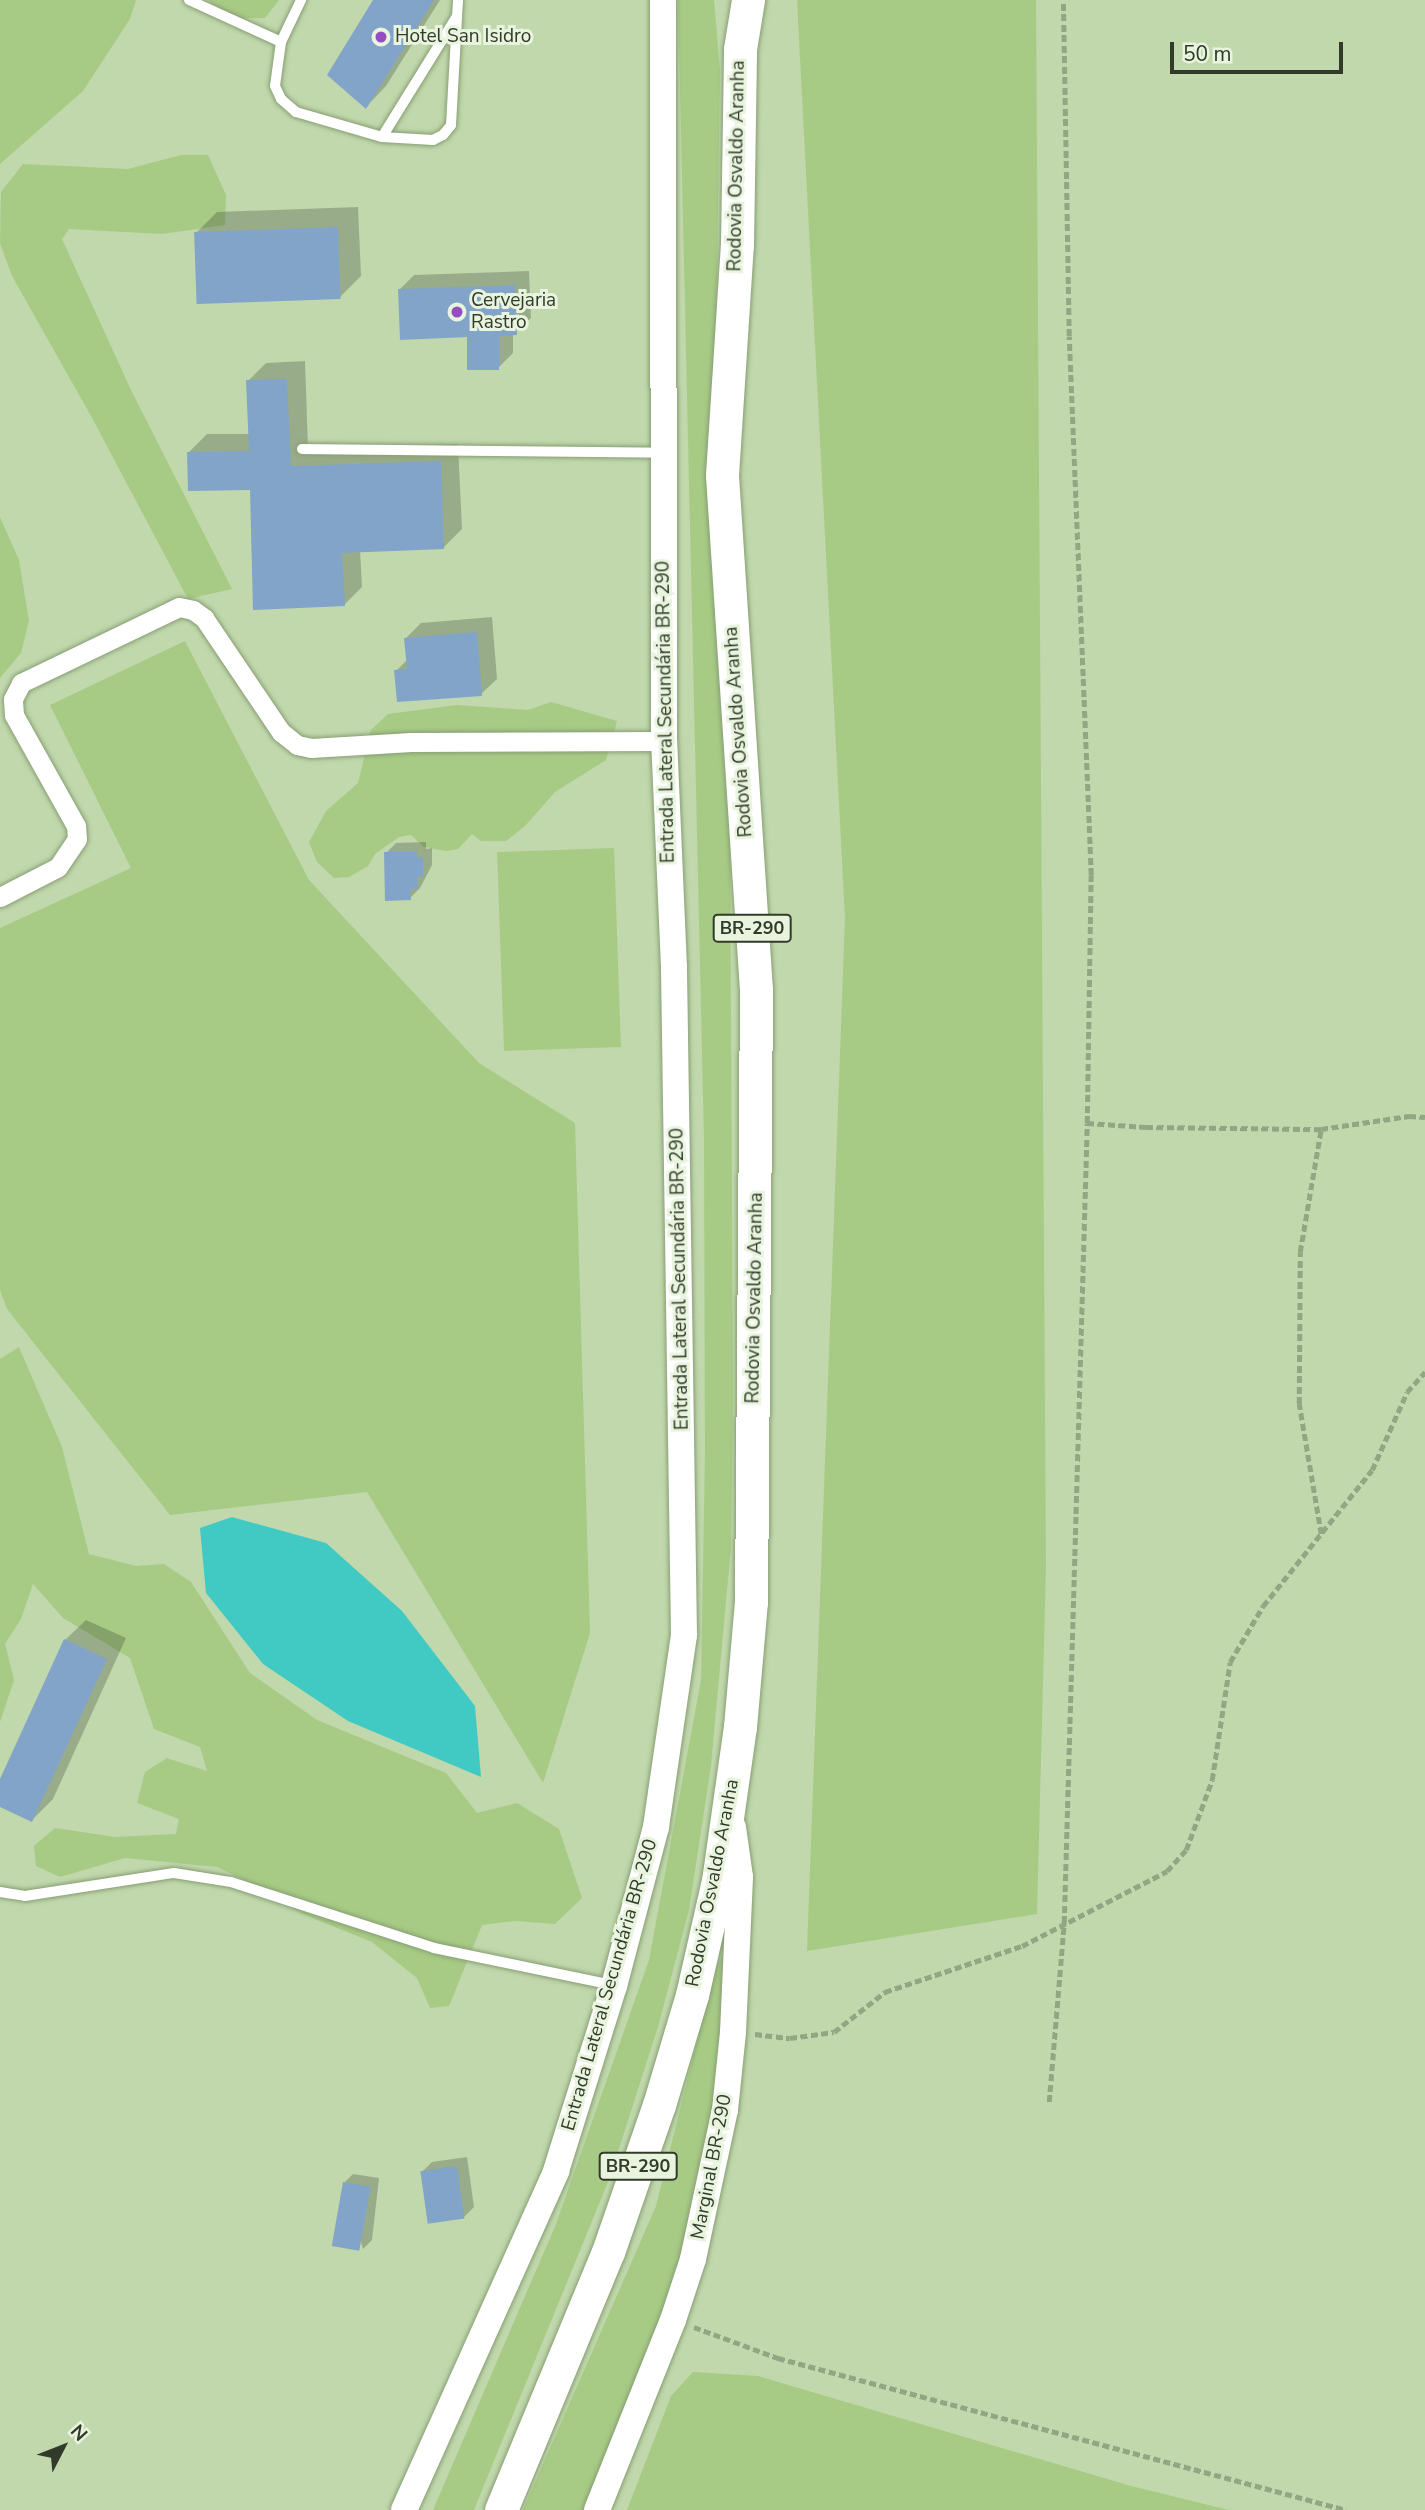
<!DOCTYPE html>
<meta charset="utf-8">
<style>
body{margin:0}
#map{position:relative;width:1425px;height:2510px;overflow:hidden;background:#c0d8ac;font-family:"Nunito Sans",sans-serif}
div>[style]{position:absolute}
.green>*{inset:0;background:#a7cb85;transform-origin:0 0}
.water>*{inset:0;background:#40cac3}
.shadow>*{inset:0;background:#0003}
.building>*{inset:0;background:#82a4c8;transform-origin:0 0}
.path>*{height:4.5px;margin-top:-2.25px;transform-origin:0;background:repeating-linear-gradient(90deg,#93a683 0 7px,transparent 0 10.5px)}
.roads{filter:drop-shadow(0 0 2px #889e74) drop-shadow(0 0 2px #889e74)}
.lane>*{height:10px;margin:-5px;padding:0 5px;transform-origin:5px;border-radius:5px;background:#fff}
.street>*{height:19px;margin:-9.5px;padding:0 9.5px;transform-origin:9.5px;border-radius:9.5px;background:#fff}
.secondary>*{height:26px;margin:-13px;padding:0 13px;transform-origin:13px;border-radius:13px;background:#fff}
.highway>*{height:33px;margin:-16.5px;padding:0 16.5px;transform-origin:16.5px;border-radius:16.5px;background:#fff}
.dots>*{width:19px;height:19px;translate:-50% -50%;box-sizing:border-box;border:4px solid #e8f4de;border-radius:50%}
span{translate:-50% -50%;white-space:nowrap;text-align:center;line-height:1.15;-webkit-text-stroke:6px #e8f4de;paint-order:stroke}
.shield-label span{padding:2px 5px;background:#e8f4de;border:2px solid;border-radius:5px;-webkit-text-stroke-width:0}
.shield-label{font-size:18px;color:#323b2a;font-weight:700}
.poi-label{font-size:19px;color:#323b2a}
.left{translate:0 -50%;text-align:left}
.street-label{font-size:19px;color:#323b2a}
.north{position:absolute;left:28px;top:2412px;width:70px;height:70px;-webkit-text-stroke:5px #e8f4de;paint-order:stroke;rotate:48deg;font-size:19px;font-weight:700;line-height:28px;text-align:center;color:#323b2a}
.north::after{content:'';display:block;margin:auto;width:24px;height:32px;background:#323b2a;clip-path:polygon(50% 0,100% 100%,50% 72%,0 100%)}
.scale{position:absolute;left:1170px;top:42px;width:173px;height:32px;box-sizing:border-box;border:4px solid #323b2a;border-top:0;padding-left:9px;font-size:21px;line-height:24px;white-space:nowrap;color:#323b2a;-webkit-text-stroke:5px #e8f4de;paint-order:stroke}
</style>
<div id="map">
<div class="green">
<i style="clip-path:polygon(0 0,136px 0,130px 19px,83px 91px,0 164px)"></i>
<i style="clip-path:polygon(208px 0,279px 0,265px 18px,240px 18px,220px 10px)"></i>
<i style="clip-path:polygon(678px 0,714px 0,720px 71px,714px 469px,730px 818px,733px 1397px,731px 1547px,711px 1766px,689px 1910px,658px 2027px,610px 2177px,474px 2510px,433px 2510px,556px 2224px,649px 1960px,701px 1680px,705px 1453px,704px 1141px)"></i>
<i style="clip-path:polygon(797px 0,1036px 0,1046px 1567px,1037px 1914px,807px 1951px,845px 918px)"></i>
<i style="clip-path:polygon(181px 155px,208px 155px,226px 195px,225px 225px,162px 234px,69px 229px,62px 239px,131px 390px,232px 589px,188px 599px,91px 416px,12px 276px,0 243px,1px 192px,23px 164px,128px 169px)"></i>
<i style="clip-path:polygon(0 517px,19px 560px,29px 621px,21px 653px,0 678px)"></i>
<i style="clip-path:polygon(185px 641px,309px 880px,479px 1063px,575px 1123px,590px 1633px,543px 1783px,367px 1492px,170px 1515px,7px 1309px,0 1290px,0 928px,131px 868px,50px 705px)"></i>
<i style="clip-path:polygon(551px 702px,617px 721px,606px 760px,555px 792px,525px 826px,506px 841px,481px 841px,472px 834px,458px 849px,446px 851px,424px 847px,411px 835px,399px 837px,375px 854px,368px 866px,349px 877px,334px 878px,317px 862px,309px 842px,326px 811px,358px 783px,371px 730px,388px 714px,457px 705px,528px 710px)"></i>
<i style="left:614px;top:848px;width:199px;height:117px;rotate:88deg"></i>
<i style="clip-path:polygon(19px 1347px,62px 1447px,89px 1554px,136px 1566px,164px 1564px,191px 1582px,250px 1673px,317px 1720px,446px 1773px,477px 1813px,517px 1803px,559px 1829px,582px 1898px,555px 1924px,515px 1921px,482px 1925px,449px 2006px,430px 2008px,417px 1978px,372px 1942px,300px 1913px,265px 1890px,217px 1867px,125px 1858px,60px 1877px,36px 1866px,34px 1846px,55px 1828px,115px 1837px,176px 1834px,179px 1819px,137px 1803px,145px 1772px,167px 1758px,207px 1771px,200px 1747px,154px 1729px,130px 1658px,63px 1618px,33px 1584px,21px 1619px,5px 1644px,14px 1680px,0 1722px,0 1359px)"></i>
<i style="clip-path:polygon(729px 1946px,717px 2090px,699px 2212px,666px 2316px,586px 2510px,523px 2510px,656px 2206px,715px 1969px)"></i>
<i style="clip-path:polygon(693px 2372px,758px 2376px,1131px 2486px,1229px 2510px,627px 2510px,671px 2396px)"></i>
</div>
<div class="water">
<i style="clip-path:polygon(232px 1517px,326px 1543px,402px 1611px,475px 1706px,481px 1777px,348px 1721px,263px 1664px,206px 1593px,200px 1528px)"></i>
</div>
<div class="shadow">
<i style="clip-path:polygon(375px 0,440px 0,386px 86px,366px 107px)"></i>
<i style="clip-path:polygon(358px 207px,361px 276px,340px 297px,196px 233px,217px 212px)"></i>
<i style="clip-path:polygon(529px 271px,531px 318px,513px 333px,513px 353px,498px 368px,469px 335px,399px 290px,414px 275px)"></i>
<i style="clip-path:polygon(305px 361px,308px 449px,458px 444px,462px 529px,444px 547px,360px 550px,362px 587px,344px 605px,251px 489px,189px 452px,207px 434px,250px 434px,248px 381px,266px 363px)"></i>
<i style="clip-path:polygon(492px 617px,497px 679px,481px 694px,396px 671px,408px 659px,406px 638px,421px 623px)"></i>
<i style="clip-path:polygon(426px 842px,426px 849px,432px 848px,432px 865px,420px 888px,410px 898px,386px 853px,396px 843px)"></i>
<i style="clip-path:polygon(86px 1620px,126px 1638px,53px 1799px,32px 1820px,0 1805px,0 1783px,65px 1640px)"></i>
<i style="clip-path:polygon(467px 2157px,474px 2207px,464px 2217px,422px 2172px,432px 2162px)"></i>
<i style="clip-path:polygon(353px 2174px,379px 2178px,372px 2240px,363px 2249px,344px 2183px)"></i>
</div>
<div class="building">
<i style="clip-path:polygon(373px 0,434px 0,366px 109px,327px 75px)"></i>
<i style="left:338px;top:227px;width:72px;height:144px;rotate:88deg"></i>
<i style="clip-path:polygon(515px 285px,517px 335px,499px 336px,499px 370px,467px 370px,467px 337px,400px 340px,398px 289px)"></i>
<i style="clip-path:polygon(287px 379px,291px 466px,441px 461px,444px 549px,342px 553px,345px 606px,253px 610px,250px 490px,188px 491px,187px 452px,249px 451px,246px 380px)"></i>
<i style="clip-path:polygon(477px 632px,482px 696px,397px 702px,394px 670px,407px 669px,404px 638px)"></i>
<i style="clip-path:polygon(384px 852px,417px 852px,417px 858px,423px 857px,423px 877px,417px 877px,418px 889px,410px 889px,411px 900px,385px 901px)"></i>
<i style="clip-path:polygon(64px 1639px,107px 1659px,32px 1822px,0 1807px,0 1779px)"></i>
<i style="left:457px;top:2166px;width:53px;height:37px;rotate:82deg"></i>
<i style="left:343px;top:2182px;width:28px;height:65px;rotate:10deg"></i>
</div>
<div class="path">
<i style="left:1087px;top:1123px;width:59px;rotate:3.9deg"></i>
<i style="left:1146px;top:1127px;width:175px;rotate:0.7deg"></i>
<i style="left:1321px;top:1129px;width:89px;rotate:-8.4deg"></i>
<i style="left:1409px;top:1116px;width:16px;rotate:4deg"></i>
<i style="left:1321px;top:1534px;width:132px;rotate:-99.6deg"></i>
<i style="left:1299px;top:1404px;width:152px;rotate:-89.6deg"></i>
<i style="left:1300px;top:1252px;width:125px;rotate:-80.3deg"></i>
<i style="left:755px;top:2034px;width:35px;rotate:7deg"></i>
<i style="left:790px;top:2038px;width:44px;rotate:-7.8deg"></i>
<i style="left:834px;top:2032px;width:65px;rotate:-38.1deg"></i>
<i style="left:885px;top:1992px;width:145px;rotate:-18.6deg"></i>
<i style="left:1022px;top:1946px;width:163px;rotate:-27.3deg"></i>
<i style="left:1167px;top:1871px;width:28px;rotate:-48deg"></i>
<i style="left:1186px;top:1850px;width:75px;rotate:-69.6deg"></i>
<i style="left:1212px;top:1780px;width:119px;rotate:-81.3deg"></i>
<i style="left:1230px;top:1662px;width:65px;rotate:-59.5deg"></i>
<i style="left:1263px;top:1606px;width:174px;rotate:-51.3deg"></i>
<i style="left:1372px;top:1470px;width:85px;rotate:-65.8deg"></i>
<i style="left:1407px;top:1392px;width:27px;rotate:-48deg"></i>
<i style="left:1049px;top:2102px;width:180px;rotate:-85.2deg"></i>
<i style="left:1064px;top:1923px;width:800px;rotate:-88.35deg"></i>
<i style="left:1087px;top:1123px;width:248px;rotate:-89.1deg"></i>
<i style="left:1091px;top:875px;width:539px;rotate:-92.34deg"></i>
<i style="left:1069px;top:336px;width:336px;rotate:-91deg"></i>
<i style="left:694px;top:2327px;width:90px;rotate:20.3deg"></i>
<i style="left:778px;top:2358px;width:588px;rotate:14.98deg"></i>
</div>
<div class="roads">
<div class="lane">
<i style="left:189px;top:0;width:101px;rotate:24.5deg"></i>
<i style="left:281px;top:42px;width:44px;rotate:97.8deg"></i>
<i style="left:275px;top:86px;width:14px;rotate:65deg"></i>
<i style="left:281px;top:99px;width:20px;rotate:41deg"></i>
<i style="left:296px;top:112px;width:90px;rotate:16.2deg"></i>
<i style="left:382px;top:137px;width:51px;rotate:3.4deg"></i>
<i style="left:433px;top:140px;width:11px;rotate:-27deg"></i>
<i style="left:443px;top:135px;width:13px;rotate:-51deg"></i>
<i style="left:451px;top:125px;width:109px;rotate:-86.8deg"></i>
<i style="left:281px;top:42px;width:47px;rotate:-64.5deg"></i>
<i style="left:382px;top:137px;width:142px;rotate:-58.2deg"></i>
<i style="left:457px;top:16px;width:16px;rotate:-86deg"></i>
<i style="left:302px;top:449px;width:361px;rotate:0.6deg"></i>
<i style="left:0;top:1892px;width:25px;rotate:9deg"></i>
<i style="left:25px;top:1896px;width:151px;rotate:-8.8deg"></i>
<i style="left:174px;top:1873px;width:58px;rotate:9deg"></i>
<i style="left:231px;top:1882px;width:213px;rotate:18deg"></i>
<i style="left:434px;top:1948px;width:183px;rotate:11.7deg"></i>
</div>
<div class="street">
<i style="left:0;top:897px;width:65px;rotate:-27.3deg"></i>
<i style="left:58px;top:867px;width:34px;rotate:-56deg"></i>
<i style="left:77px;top:839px;width:13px;rotate:-94deg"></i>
<i style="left:76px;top:826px;width:127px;rotate:-119.2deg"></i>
<i style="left:14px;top:715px;width:16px;rotate:-94deg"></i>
<i style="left:13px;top:699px;width:18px;rotate:-63deg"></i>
<i style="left:21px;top:683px;width:175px;rotate:-25.7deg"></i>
<i style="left:179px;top:607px;width:14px;rotate:12deg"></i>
<i style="left:193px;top:610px;width:14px;rotate:36deg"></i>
<i style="left:204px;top:618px;width:138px;rotate:56deg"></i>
<i style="left:281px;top:732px;width:21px;rotate:39deg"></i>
<i style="left:297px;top:745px;width:14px;rotate:12deg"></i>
<i style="left:311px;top:748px;width:100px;rotate:-3.4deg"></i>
<i style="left:411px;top:742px;width:253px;rotate:-0.2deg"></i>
</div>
<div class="secondary">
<i style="left:404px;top:2510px;width:372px;rotate:-65.8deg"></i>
<i style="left:556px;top:2171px;width:194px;rotate:-72.6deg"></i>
<i style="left:614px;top:1986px;width:164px;rotate:-75.2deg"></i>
<i style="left:656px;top:1827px;width:194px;rotate:-81.7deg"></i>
<i style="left:684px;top:1635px;width:668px;rotate:-90.86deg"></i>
<i style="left:674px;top:967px;width:226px;rotate:-92.5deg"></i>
<i style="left:664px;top:741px;width:741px;rotate:-90.08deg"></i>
<i style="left:597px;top:2510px;width:205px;rotate:-68.2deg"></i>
<i style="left:673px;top:2320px;width:64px;rotate:-71.8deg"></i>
<i style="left:693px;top:2259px;width:152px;rotate:-77.9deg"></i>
<i style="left:725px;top:2110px;width:78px;rotate:-84.1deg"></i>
<i style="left:733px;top:2032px;width:155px;rotate:-87.4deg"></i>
<i style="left:740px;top:1877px;width:50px;rotate:-98deg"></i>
</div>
<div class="highway">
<i style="left:501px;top:2510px;width:279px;rotate:-67.5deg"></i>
<i style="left:608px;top:2252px;width:156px;rotate:-70.9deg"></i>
<i style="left:659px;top:2105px;width:115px;rotate:-73.3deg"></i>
<i style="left:692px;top:1995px;width:117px;rotate:-77.2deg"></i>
<i style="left:718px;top:1881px;width:156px;rotate:-81.9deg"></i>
<i style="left:740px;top:1727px;width:125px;rotate:-85deg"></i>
<i style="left:751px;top:1602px;width:612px;rotate:-89.53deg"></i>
<i style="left:756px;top:990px;width:516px;rotate:-93.78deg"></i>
<i style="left:722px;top:475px;width:230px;rotate:-86.3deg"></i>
<i style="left:737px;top:245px;width:196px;rotate:-89.1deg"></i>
<i style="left:740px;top:49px;width:50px;rotate:-80.7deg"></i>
</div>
</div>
<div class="dots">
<i style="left:381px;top:37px;background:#954ec1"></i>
<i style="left:457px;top:312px;background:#954ec1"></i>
</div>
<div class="shield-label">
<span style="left:752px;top:928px">BR-290</span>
<span style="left:638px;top:2166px">BR-290</span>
</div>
<div class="poi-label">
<span class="left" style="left:395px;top:37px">Hotel San Isidro</span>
<span class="left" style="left:471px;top:312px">Cervejaria<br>Rastro</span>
</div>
<div class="street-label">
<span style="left:737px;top:166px;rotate:-89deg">Rodovia Osvaldo Aranha</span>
<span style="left:666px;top:712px;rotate:-91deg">Entrada Lateral Secundária BR-290</span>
<span style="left:739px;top:732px;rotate:-94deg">Rodovia Osvaldo Aranha</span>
<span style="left:680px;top:1279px;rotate:-91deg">Entrada Lateral Secundária BR-290</span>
<span style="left:755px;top:1298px;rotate:-89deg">Rodovia Osvaldo Aranha</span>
<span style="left:713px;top:1883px;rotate:-79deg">Rodovia Osvaldo Aranha</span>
<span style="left:610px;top:1985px;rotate:-74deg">Entrada Lateral Secundária BR-290</span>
<span style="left:712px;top:2167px;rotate:-79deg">Marginal BR-290</span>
</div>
<div class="north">N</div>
<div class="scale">50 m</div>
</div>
